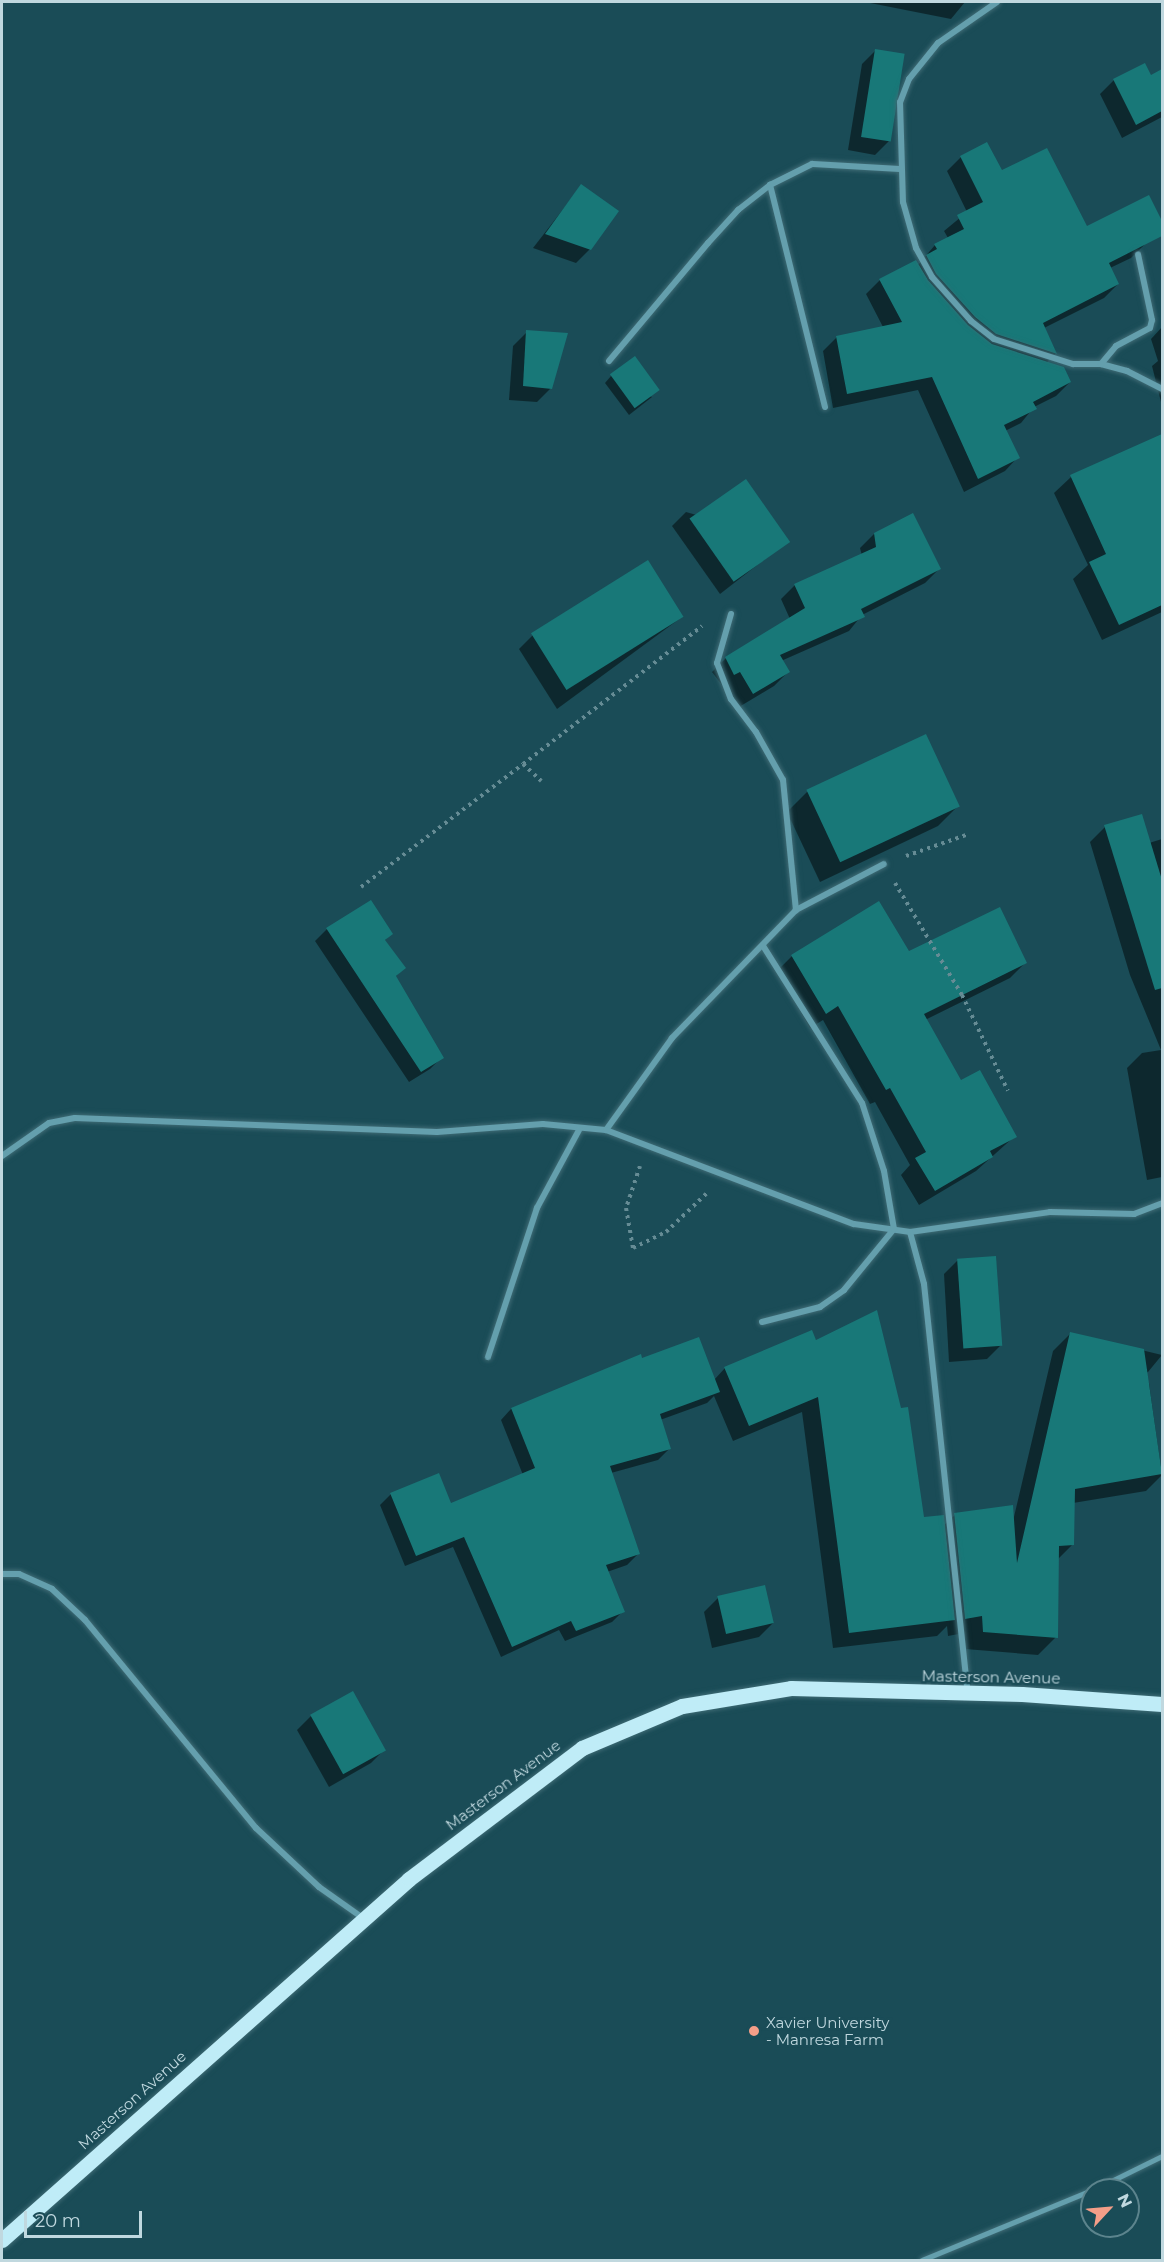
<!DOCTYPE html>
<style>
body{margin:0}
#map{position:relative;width:1164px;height:2262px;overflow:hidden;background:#1a4c57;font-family:Montserrat,sans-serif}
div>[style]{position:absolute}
.shadow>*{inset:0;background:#0007}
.building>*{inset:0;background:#187878;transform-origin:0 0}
.path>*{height:4px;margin-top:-2px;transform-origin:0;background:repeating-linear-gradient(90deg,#668c95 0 3px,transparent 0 7.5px)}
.roads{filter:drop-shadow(0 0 2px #3f6b75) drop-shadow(0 0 2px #3f6b75)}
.service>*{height:4.5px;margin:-2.25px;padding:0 2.25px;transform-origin:2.25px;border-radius:2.25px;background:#649fad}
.minor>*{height:6px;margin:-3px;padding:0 3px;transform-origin:3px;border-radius:3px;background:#649fad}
.primary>*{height:15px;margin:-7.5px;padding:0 7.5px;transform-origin:7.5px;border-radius:7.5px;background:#bfecf7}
.dots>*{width:16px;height:16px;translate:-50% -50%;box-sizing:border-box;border:3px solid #1a4c57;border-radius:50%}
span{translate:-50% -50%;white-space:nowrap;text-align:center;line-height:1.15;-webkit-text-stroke:4.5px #1a4c57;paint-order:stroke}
.street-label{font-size:15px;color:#c0d8df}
.poi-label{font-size:15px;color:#c0d8df}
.left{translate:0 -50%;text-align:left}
.frame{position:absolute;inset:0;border:3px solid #c0d8df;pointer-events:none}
.north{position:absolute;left:1080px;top:2178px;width:60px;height:60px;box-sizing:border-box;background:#1a4c57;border:2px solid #5c848d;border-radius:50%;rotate:64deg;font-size:16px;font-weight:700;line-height:24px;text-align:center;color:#c0d8df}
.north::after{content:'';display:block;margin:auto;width:21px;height:27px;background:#f49e88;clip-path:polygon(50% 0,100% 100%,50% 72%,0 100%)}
.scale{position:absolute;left:24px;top:2211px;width:118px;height:27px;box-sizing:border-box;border:3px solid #c0d8df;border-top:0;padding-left:8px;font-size:18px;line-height:21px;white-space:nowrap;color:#c0d8df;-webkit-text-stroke:4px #1a4c57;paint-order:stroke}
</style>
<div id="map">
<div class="shadow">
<i style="clip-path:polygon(865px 2px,965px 2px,951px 19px)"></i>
<i style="clip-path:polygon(876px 50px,889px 141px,875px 155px,848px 150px,862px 64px)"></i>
<i style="clip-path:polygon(1162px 71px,1162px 117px,1122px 138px,1100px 94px,1114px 80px,1150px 77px)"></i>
<i style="clip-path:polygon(961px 157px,1002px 172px,1086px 228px,1145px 244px,1131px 258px,1110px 268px,1118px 284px,1104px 298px,1044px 328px,1056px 353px,1046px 363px,1070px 382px,1056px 396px,1034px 407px,1021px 423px,1005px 431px,1018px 457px,1005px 471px,964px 492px,918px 390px,833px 408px,823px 351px,837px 337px,883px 327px,866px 294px,880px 280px,918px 265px,935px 245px,948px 238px,944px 231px,967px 212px,947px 171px)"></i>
<i style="clip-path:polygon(581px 186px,590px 249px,576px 263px,533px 248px)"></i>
<i style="clip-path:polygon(1162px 327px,1162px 406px,1152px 366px,1158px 361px,1151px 339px)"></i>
<i style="clip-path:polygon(527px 332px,551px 388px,537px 402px,509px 400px,513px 346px)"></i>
<i style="clip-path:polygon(611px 376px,652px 397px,629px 415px,605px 383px)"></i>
<i style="clip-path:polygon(1162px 435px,1162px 612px,1102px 640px,1073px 579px,1088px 565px,1054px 493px,1071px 477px)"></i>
<i style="clip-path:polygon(686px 512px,788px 541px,720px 594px,672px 526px)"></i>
<i style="clip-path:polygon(874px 534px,939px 569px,925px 583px,862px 615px,849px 631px,781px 661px,788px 672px,774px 686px,739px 707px,712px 672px,726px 658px,790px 619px,781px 599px,795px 585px,862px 556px,860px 548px)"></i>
<i style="clip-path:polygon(682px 617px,557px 709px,519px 649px,533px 635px)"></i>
<i style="clip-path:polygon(807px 792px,959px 805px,938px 826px,820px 882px,787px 812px)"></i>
<i style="clip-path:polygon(1105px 827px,1149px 843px,1162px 839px,1162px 1177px,1147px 1180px,1127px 1068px,1142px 1053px,1161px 1050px,1130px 975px,1090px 842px)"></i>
<i style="clip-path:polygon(879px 903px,909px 953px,1025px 963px,1010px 978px,925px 1020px,961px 1082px,1015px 1136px,976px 1171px,919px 1205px,901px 1175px,910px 1165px,875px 1102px,870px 1104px,823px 1020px,810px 1028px,777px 971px,792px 956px)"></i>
<i style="clip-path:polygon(327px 929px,391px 934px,384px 941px,404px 968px,395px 977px,442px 1057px,430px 1069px,409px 1082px,315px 941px)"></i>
<i style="clip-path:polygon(958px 1260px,1001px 1345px,987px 1359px,949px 1362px,944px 1274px)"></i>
<i style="clip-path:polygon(811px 1332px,923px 1519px,943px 1526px,955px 1515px,1013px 1521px,1053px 1351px,1071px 1333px,1162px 1355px,1148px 1372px,1133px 1378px,1149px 1383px,1162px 1475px,1146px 1491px,1073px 1503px,1072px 1545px,1058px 1559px,1056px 1637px,1038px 1655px,965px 1649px,964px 1633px,948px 1636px,947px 1626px,937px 1636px,833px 1648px,802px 1412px,733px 1441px,714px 1396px,707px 1403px,660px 1420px,669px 1449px,658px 1460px,611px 1473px,638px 1554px,627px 1565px,607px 1572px,623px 1611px,612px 1622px,565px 1641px,559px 1630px,501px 1657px,453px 1547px,405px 1566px,380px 1505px,391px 1494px,450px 1505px,523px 1475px,501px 1420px,511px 1409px,641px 1360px,714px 1380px,725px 1368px)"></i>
<i style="clip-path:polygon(718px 1598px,773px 1623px,759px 1637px,712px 1648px,704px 1612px)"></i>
<i style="clip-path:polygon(311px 1716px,385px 1749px,371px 1763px,329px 1787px,297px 1730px)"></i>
</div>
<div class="building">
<i style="left:875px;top:49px;width:30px;height:89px;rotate:9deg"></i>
<i style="clip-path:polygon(1145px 63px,1151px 75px,1162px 69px,1162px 111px,1136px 125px,1113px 79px)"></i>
<i style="clip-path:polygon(987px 142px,1002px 170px,1047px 148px,1087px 226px,1149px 195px,1162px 221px,1162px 236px,1109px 263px,1119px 284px,1043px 323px,1057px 354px,996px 334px,975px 317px,936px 274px,926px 255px,937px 249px,934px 244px,964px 229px,957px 215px,983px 202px,960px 156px)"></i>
<i style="clip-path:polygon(581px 184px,619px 211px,591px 250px,545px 234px)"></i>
<i style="clip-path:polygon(916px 260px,928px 280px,968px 325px,992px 344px,1064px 367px,1071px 382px,1033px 402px,1037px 409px,1004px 425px,1020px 458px,978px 479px,932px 377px,847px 394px,836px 336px,902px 322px,879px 279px)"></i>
<i style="clip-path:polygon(526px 330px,568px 333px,552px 389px,523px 386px)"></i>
<i style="left:635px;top:356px;width:42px;height:31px;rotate:54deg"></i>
<i style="clip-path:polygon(1162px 434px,1162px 605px,1119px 625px,1089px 562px,1106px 554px,1070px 475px)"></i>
<i style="left:746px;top:479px;width:77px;height:69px;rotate:55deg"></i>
<i style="clip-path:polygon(913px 513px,941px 569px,861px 609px,865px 617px,780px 655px,790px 672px,753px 694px,740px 672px,734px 675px,725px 657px,805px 608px,794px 584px,876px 547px,874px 533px)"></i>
<i style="left:648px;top:560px;width:67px;height:138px;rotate:58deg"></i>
<i style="left:926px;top:734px;width:80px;height:132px;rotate:65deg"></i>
<i style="clip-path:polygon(1142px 814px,1162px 880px,1162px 988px,1155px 990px,1104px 825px)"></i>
<i style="clip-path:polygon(371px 900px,393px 934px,385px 940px,406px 968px,396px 976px,444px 1058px,421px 1072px,326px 928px)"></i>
<i style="clip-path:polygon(879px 901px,909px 951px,1000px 907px,1027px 963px,924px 1014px,961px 1080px,980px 1070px,1017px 1137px,990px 1151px,993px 1157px,935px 1191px,915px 1158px,926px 1152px,890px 1088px,886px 1090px,838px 1006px,826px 1014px,791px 955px)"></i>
<i style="left:996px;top:1256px;width:90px;height:39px;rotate:86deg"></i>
<i style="clip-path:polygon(877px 1310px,901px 1408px,908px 1407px,924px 1517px,944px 1515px,955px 1620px,849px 1633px,818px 1397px,749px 1426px,724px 1367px,812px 1330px,816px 1340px)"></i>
<i style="clip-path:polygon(1070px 1332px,1144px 1349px,1162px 1474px,1075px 1489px,1074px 1545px,1059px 1546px,1058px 1638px,983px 1632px,982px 1616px,965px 1619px,954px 1513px,1013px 1505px,1017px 1563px)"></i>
<i style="clip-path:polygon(699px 1337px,720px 1392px,660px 1414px,671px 1449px,610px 1466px,640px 1554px,606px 1565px,625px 1612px,576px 1631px,571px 1621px,512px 1647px,464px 1537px,416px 1556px,390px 1493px,439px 1473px,451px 1503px,535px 1468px,511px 1408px,641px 1354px,642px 1358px)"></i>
<i style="left:765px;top:1585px;width:39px;height:49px;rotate:77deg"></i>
<i style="left:353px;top:1691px;width:68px;height:49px;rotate:61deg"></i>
</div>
<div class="path">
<i style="left:523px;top:764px;width:226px;rotate:-37.6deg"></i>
<i style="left:906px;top:856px;width:64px;rotate:-19.3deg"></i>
<i style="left:895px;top:883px;width:131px;rotate:59.1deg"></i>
<i style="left:962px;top:995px;width:106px;rotate:64.4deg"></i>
<i style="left:361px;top:887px;width:203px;rotate:-37.2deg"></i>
<i style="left:523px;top:764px;width:25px;rotate:43deg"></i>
<i style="left:640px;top:1166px;width:44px;rotate:108.4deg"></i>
<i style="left:626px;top:1208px;width:41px;rotate:80.1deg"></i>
<i style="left:633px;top:1248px;width:37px;rotate:-26deg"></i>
<i style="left:666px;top:1232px;width:57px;rotate:-43.6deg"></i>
</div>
<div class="roads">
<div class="service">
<i style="left:1093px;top:2190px;width:77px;rotate:-26.2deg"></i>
<i style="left:922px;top:2260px;width:184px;rotate:-22.4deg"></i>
</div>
<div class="minor">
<i style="left:997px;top:2px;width:72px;rotate:145.2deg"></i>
<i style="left:938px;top:43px;width:46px;rotate:128.9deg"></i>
<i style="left:909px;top:79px;width:25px;rotate:111deg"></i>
<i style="left:900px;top:102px;width:100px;rotate:88.3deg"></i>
<i style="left:903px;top:202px;width:48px;rotate:74.2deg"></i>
<i style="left:916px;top:248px;width:33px;rotate:61deg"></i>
<i style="left:932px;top:277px;width:59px;rotate:48.4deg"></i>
<i style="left:971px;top:321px;width:29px;rotate:38deg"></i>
<i style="left:994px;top:339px;width:83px;rotate:17.6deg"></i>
<i style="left:1073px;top:364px;width:28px"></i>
<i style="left:1101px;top:364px;width:27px;rotate:15deg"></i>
<i style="left:1127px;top:371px;width:39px;rotate:27deg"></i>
<i style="left:609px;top:361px;width:154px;rotate:-50deg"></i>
<i style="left:708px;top:243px;width:45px;rotate:-47.7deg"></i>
<i style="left:738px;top:210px;width:41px;rotate:-38deg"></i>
<i style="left:1101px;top:364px;width:23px;rotate:-50deg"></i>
<i style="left:1116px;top:346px;width:38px;rotate:-28deg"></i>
<i style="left:1150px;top:328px;width:8px;rotate:-76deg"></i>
<i style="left:1152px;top:320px;width:67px;rotate:-102deg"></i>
<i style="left:825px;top:407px;width:229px;rotate:-103.9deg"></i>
<i style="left:770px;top:185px;width:47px;rotate:-26.6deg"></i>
<i style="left:812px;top:164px;width:89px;rotate:3.2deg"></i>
<i style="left:731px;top:614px;width:51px;rotate:105.9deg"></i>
<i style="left:717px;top:663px;width:39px;rotate:69deg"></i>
<i style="left:731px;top:699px;width:41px;rotate:52.9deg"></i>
<i style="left:756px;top:732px;width:55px;rotate:60.6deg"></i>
<i style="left:783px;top:780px;width:131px;rotate:84.3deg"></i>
<i style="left:606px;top:1130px;width:113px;rotate:-54.3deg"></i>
<i style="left:672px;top:1038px;width:178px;rotate:-45.9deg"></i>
<i style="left:796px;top:910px;width:99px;rotate:-27.6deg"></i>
<i style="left:2px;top:1156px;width:57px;rotate:-35.1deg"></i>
<i style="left:49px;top:1123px;width:26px;rotate:-11deg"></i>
<i style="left:75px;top:1118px;width:362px;rotate:2.2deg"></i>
<i style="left:437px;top:1132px;width:106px;rotate:-4.3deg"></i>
<i style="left:543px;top:1124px;width:63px;rotate:5.4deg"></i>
<i style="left:606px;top:1130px;width:265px;rotate:20.8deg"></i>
<i style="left:854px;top:1224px;width:57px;rotate:8.1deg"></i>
<i style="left:910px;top:1232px;width:141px;rotate:-8.1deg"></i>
<i style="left:1050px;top:1212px;width:84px;rotate:1.4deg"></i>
<i style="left:1134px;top:1214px;width:30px;rotate:-21deg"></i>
<i style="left:910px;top:1232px;width:54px;rotate:74.9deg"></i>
<i style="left:924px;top:1284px;width:411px;rotate:83.9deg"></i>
<i style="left:762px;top:1322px;width:60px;rotate:-14.5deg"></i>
<i style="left:820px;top:1307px;width:29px;rotate:-35deg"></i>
<i style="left:844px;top:1290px;width:79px;rotate:-50.7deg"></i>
<i style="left:894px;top:1229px;width:59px;rotate:-99.8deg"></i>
<i style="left:884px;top:1171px;width:71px;rotate:-107.9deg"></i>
<i style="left:862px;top:1103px;width:186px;rotate:-122.2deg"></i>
<i style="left:488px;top:1357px;width:157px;rotate:-71.8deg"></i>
<i style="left:537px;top:1208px;width:89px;rotate:-61.7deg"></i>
<i style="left:2px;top:1574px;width:17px"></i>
<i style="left:19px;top:1574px;width:36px;rotate:24deg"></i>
<i style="left:52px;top:1589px;width:45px;rotate:43.2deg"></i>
<i style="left:85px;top:1620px;width:269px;rotate:50.6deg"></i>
<i style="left:256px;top:1828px;width:86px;rotate:43.1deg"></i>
<i style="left:319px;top:1887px;width:54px;rotate:35.2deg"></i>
</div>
<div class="primary">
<i style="left:2px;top:2240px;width:544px;rotate:-41.57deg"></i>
<i style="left:409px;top:1879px;width:217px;rotate:-37.1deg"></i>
<i style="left:582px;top:1748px;width:108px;rotate:-22.8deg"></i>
<i style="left:682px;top:1706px;width:110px;rotate:-9.4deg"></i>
<i style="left:791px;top:1688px;width:231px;rotate:1.5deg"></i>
<i style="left:1022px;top:1694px;width:140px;rotate:4.1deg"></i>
</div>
</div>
<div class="dots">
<i style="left:754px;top:2031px;background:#f49e88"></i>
</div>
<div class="street-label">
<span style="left:991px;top:1677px;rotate:1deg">Masterson Avenue</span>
<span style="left:503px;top:1785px;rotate:-37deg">Masterson Avenue</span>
<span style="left:132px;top:2100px;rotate:-42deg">Masterson Avenue</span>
</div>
<div class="poi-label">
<span class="left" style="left:766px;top:2031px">Xavier University<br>- Manresa Farm</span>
</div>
<div class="frame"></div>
<div class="north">N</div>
<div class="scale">20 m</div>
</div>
